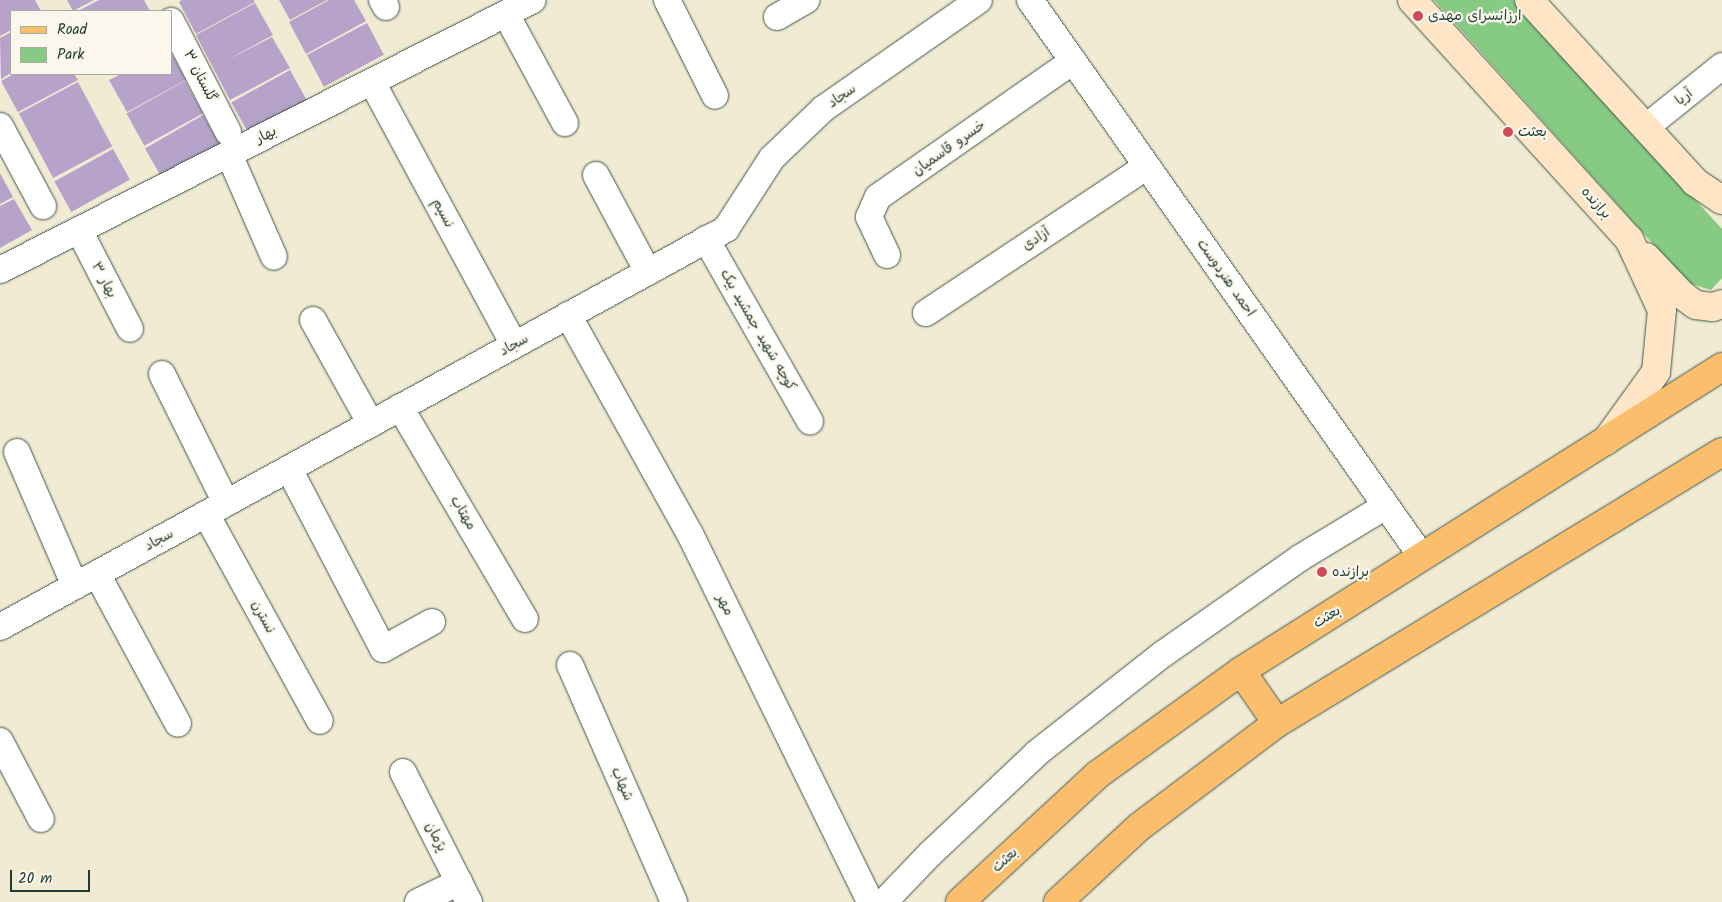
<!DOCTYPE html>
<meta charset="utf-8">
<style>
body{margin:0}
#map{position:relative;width:1722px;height:902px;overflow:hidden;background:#f2ebd3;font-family:Kalam,"Playpen Sans Arabic",sans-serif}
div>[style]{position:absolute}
.green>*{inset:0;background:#86ca83}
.building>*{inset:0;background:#b7a2ca;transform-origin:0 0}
.roads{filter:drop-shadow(0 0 1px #3f574c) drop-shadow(0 0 1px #3f574c)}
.minor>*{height:26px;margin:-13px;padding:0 13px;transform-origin:13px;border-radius:13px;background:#fff}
.secondary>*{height:28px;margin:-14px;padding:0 14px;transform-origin:14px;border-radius:14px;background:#fde5c5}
.primary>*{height:28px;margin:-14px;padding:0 14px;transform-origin:14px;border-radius:14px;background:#fabe6d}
.dots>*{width:14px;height:14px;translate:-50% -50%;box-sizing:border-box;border:2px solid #fbf7ec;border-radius:50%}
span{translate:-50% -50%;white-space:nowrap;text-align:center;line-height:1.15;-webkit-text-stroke:4.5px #fbf7ec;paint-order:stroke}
.poi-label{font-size:14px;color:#1f3d34}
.left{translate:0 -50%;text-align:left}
.street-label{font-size:14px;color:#1f3d34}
.legend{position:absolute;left:10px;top:10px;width:162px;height:65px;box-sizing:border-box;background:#fbf7ec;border:1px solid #a3ada2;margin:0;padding:6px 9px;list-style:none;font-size:15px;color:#1f3d34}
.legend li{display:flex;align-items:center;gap:10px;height:25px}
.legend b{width:25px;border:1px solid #a3ada2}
.scale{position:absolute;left:10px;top:870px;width:80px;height:22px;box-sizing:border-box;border:2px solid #1f3d34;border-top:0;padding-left:6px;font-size:15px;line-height:18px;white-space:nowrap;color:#1f3d34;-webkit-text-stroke:4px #fbf7ec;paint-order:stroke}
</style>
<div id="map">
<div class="green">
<i style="clip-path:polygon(1434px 0,1513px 0,1722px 229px,1722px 278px,1711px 290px,1688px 283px)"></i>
</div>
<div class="building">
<i style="clip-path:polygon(0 0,35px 0,41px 11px,11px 11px,11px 30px,0 36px)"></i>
<i style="clip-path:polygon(67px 0,94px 0,73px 11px)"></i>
<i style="clip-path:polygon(99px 0,144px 0,150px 11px,78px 11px)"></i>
<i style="clip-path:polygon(182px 0,254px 0,255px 2px,196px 34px,179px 2px)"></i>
<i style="clip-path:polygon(279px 0,327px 0,290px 20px)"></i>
<i style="clip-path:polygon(329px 0,354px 0,366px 21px,306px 54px,289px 22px)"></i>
<i style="clip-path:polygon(255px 3px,273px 35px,223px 62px,272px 37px,290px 68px,230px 100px,196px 35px)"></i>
<i style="left:367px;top:23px;width:36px;height:68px;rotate:62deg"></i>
<i style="clip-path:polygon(11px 32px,11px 73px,1px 79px,0 38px)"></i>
<i style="clip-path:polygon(171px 53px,186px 80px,127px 112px,109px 80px,121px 74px,171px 74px)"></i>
<i style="left:290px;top:70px;width:37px;height:67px;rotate:61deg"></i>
<i style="clip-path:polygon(14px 74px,74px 74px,78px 80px,18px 112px,1px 81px)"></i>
<i style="left:185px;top:81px;width:37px;height:67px;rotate:61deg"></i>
<i style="left:78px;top:82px;width:73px;height:67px;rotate:62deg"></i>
<i style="left:203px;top:115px;width:36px;height:67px;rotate:60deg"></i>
<i style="left:113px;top:149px;width:35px;height:67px;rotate:61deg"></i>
<i style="clip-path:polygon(0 173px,13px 197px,0 204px)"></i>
<i style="clip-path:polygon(14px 199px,32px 230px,0 248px,0 206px)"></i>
</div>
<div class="roads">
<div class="minor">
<i style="left:382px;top:0;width:8px;rotate:60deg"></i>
<i style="left:667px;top:0;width:107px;rotate:63.4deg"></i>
<i style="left:1030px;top:0;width:681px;rotate:54.86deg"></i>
<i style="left:506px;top:14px;width:124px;rotate:61.6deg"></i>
<i style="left:777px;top:17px;width:34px;rotate:-30deg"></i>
<i style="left:171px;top:21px;width:125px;rotate:62.8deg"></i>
<i style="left:372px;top:82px;width:299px;rotate:61.6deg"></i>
<i style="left:0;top:126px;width:91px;rotate:61.7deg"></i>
<i style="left:1645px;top:128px;width:99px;rotate:-38.8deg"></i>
<i style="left:229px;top:154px;width:112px;rotate:66.4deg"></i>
<i style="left:596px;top:175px;width:110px;rotate:61.8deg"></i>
<i style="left:79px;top:230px;width:111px;rotate:62.7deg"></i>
<i style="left:706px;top:239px;width:210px;rotate:60.3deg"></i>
<i style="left:887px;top:255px;width:42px;rotate:-115.3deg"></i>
<i style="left:869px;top:217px;width:22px;rotate:-66deg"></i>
<i style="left:878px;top:197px;width:238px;rotate:-34.9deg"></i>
<i style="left:0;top:270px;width:597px;rotate:-26.87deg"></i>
<i style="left:926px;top:313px;width:265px;rotate:-33.6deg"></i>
<i style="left:568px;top:315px;width:251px;rotate:60.9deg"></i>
<i style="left:690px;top:534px;width:410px;rotate:63.9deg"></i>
<i style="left:313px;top:320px;width:119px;rotate:60.9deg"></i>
<i style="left:162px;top:374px;width:144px;rotate:63.6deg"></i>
<i style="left:400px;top:407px;width:246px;rotate:59.5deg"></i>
<i style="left:17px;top:452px;width:146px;rotate:66.6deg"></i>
<i style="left:289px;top:469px;width:203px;rotate:62.4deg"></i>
<i style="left:383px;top:649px;width:56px;rotate:-28.9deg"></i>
<i style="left:206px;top:514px;width:236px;rotate:61.2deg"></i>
<i style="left:97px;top:574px;width:170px;rotate:61.6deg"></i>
<i style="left:0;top:627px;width:828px;rotate:-28.73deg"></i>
<i style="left:726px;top:229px;width:85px;rotate:-57.1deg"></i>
<i style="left:772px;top:158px;width:71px;rotate:-43.9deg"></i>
<i style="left:823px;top:109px;width:190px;rotate:-34.9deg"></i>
<i style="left:570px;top:665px;width:259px;rotate:66.3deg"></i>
<i style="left:0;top:741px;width:88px;rotate:62.3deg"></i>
<i style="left:403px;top:772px;width:146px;rotate:63.1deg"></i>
<i style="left:418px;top:902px;width:46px;rotate:-26deg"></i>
<i style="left:884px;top:902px;width:66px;rotate:-46.2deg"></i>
<i style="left:930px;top:854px;width:147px;rotate:-43.3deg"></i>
<i style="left:1037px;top:753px;width:160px;rotate:-38.2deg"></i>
<i style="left:1163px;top:654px;width:167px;rotate:-35deg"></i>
<i style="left:1300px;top:558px;width:100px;rotate:-31.2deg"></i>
</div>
<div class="secondary">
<i style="left:1412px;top:0;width:323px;rotate:47.8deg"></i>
<i style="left:1629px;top:239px;width:78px;rotate:65.1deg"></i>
<i style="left:1662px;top:310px;width:62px;rotate:95.5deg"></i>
<i style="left:1656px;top:372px;width:85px;rotate:125.9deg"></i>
<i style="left:1529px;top:0;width:246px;rotate:47.6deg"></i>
<i style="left:1695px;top:182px;width:32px;rotate:34deg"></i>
<i style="left:1646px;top:257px;width:52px;rotate:46.5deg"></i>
<i style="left:1682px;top:295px;width:17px;rotate:36deg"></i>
<i style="left:1696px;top:305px;width:17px;rotate:7deg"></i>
<i style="left:1713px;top:307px;width:9px;rotate:-18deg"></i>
</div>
<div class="primary">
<i style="left:1241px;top:671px;width:63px;rotate:55.3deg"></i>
<i style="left:960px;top:902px;width:187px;rotate:-42.8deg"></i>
<i style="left:1097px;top:775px;width:178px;rotate:-35.8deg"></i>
<i style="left:1241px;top:671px;width:569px;rotate:-32.29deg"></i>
<i style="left:1058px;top:902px;width:110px;rotate:-42.8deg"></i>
<i style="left:1139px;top:827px;width:173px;rotate:-37deg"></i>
<i style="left:1277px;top:723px;width:521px;rotate:-31.34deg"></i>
</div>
</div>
<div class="dots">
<i style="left:1418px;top:16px;background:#d1495b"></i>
<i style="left:1508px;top:132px;background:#d1495b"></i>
<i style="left:1322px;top:572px;background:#d1495b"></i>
</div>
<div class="poi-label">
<span class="left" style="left:1428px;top:16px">ارزانسرای مهدی</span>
<span class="left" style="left:1518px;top:132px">بعثت</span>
<span class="left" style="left:1332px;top:572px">برازنده</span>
</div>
<div class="street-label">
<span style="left:200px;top:76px;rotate:63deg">گلستان ۳</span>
<span style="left:842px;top:96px;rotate:-35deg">سجاد</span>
<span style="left:1684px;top:97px;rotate:-39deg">آریا</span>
<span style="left:266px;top:135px;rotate:-27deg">بهار</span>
<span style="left:949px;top:148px;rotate:-35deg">خسرو قاسمیان</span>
<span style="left:1596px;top:203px;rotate:48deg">برازنده</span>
<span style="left:443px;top:213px;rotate:62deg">نسیم</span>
<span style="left:1036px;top:239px;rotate:-34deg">آزادی</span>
<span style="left:1226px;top:278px;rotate:55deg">احمد هنردوست</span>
<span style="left:104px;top:280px;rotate:62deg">بهار ۳</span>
<span style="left:758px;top:330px;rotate:60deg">کوچه شهید جمشید بیک</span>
<span style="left:514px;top:345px;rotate:-29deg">سجاد</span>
<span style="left:463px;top:513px;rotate:59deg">مهتاب</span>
<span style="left:159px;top:540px;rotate:-29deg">سجاد</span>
<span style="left:725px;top:605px;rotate:64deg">مهر</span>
<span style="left:263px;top:617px;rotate:61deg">نسترن</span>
<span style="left:1327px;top:617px;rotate:-32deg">بعثت</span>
<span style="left:622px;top:784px;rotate:66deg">شهاب</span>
<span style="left:436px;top:837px;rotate:63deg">پژمان</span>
<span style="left:1005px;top:860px;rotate:-43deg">بعثت</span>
</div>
<ul class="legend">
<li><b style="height:6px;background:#fabe6d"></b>Road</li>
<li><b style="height:14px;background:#86ca83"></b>Park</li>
</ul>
<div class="scale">20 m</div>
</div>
